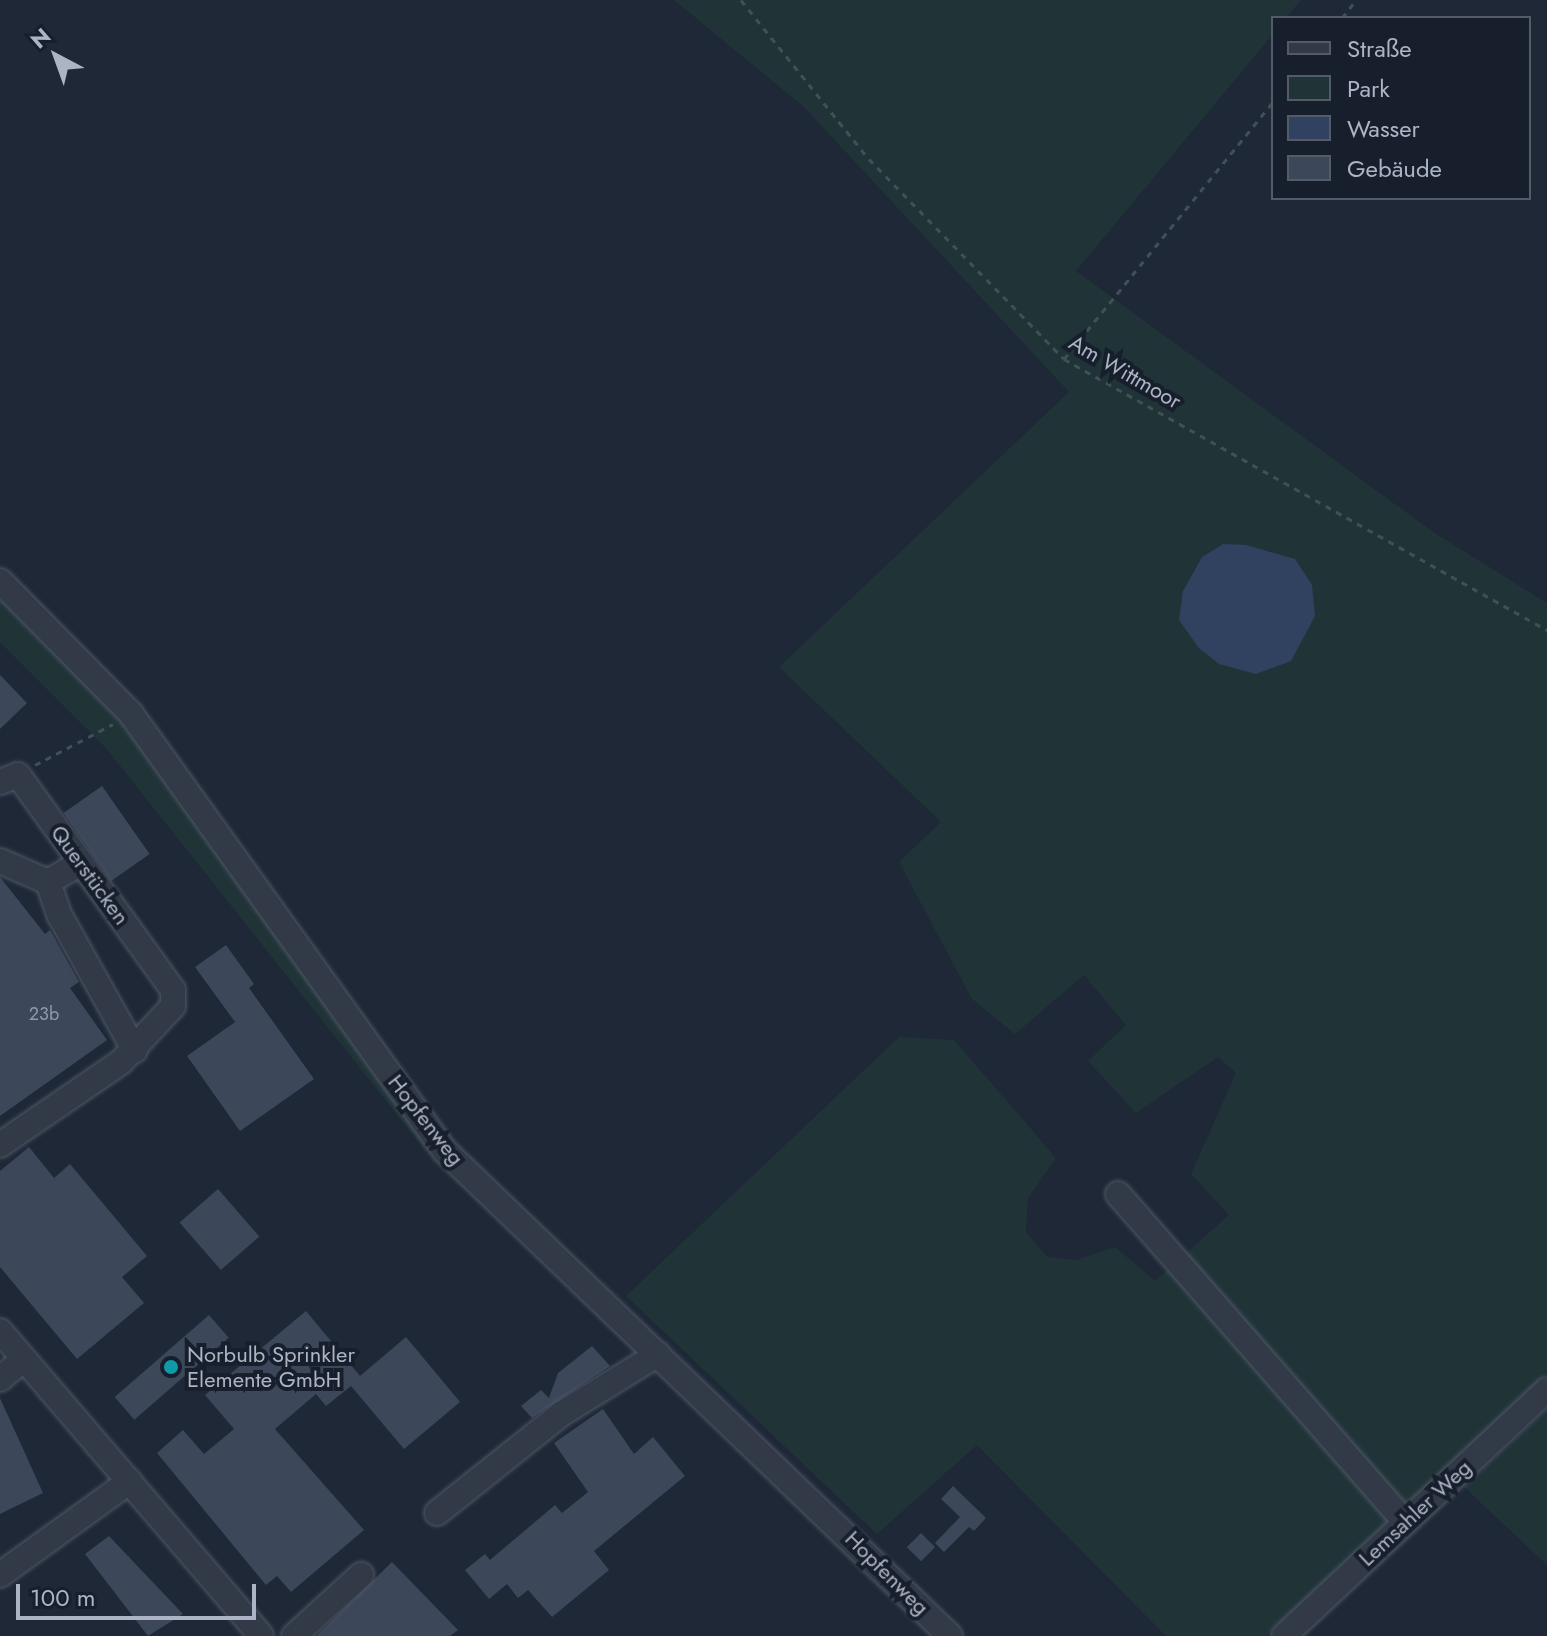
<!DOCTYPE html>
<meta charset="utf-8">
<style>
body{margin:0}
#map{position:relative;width:1547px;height:1636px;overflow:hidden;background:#1e2837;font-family:Jost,sans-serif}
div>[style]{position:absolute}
.green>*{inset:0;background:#203438}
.water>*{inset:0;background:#30425f}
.building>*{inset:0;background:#3c475a;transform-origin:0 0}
.path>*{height:3px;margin-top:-1.5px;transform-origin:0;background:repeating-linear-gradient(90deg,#3e5155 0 6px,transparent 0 12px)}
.roads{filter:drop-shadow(0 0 2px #4f5766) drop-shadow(0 0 2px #4f5766)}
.minor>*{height:24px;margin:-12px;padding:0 12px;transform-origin:12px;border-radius:12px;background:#323a47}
.dots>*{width:22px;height:22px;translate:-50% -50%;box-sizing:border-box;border:4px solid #181f2c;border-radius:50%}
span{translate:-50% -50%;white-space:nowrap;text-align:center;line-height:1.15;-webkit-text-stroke:8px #181f2c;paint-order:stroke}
.number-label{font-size:18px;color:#9099aa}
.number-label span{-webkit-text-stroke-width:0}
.street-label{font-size:22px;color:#acb4c5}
.poi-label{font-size:22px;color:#acb4c5}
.left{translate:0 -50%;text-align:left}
.legend{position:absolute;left:1271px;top:16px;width:260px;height:184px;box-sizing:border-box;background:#181f2c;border:2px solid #535b69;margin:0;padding:10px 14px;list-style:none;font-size:24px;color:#acb4c5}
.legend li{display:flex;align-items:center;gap:16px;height:40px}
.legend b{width:40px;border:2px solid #535b69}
.north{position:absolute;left:16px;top:16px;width:80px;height:80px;-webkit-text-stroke:6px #181f2c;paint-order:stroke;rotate:319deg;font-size:22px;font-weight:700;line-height:32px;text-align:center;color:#acb4c5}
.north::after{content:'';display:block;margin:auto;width:28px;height:36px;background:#acb4c5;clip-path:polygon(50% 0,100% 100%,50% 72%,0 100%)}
.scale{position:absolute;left:16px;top:1584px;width:240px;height:36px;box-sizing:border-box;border:4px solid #acb4c5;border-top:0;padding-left:10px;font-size:24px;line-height:28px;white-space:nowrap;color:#acb4c5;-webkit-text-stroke:6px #181f2c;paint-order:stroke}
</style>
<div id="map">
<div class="green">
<i style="clip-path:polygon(evenodd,674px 0,1301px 0,1286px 18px,1273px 18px,1273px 34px,1076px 271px,1433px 532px,1547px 603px,1547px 1374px,1266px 1636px,1166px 1636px,977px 1445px,877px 1534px,626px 1296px,899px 1037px,954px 1040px,1056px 1158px,1028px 1198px,1026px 1232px,1047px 1257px,1077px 1260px,1115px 1247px,1155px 1281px,1229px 1215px,1191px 1174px,1236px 1073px,1218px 1057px,1136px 1113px,1088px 1061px,1126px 1025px,1084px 975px,1015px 1034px,972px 999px,899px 862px,941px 822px,779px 667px,1069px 392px,804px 107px,674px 0,1223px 544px,1274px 552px,1183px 591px,1202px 557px,1223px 544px)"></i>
<i style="clip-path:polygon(0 592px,114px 709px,437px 1147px,429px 1155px,106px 748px,0 642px)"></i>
<i style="clip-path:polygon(1547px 1409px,1547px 1565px,1464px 1487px)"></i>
</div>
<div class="water">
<i style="clip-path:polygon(1223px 544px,1246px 545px,1295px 559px,1312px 585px,1315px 616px,1291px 661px,1256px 674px,1219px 664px,1199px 648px,1179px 620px,1183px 591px,1202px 557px)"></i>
</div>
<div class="building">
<i style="clip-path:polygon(0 675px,27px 703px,0 729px)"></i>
<i style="left:102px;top:786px;width:83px;height:47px;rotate:55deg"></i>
<i style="clip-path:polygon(0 877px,45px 934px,50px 930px,79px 982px,70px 988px,107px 1040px,0 1116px)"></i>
<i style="clip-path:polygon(226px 945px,254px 984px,249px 988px,314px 1079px,240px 1131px,187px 1056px,235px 1022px,195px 967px)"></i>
<i style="clip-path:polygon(29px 1147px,54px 1178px,70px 1164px,147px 1256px,122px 1277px,144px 1303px,77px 1359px,0 1267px,0 1171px)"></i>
<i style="left:218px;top:1189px;width:63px;height:51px;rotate:49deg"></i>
<i style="clip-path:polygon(306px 1311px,360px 1376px,406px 1337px,460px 1402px,404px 1449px,351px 1386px,326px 1406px,316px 1394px,275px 1429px,364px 1530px,291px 1592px,277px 1576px,266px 1585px,157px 1453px,183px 1430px,204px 1454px,234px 1429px,205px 1395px)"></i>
<i style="left:209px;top:1315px;width:30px;height:125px;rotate:49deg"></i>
<i style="clip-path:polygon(592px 1346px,610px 1366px,532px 1418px,521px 1406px,541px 1390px,549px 1398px,558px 1373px)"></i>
<i style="clip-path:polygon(0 1398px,43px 1493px,0 1514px)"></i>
<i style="clip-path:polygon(603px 1409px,634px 1454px,653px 1437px,685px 1476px,594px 1551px,609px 1570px,552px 1617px,528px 1590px,518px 1598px,507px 1584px,489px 1599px,465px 1570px,485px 1554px,490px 1560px,555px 1505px,562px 1513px,588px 1492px,554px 1443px)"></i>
<i style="clip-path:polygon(953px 1486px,986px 1518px,974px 1531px,969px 1527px,944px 1552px,935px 1543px,960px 1517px,941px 1499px)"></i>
<i style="left:921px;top:1533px;width:20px;height:20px;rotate:45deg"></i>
<i style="clip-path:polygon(109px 1536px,183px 1614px,148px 1636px,85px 1554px)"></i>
<i style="clip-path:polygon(392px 1562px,458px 1630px,450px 1636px,316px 1636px)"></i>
</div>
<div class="path">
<i style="left:741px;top:0;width:204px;rotate:51.2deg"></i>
<i style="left:869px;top:159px;width:279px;rotate:45.7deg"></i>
<i style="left:1064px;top:359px;width:554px;rotate:29.3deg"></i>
<i style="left:1342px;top:18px;width:23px;rotate:-52deg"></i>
<i style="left:1064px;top:359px;width:331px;rotate:-50.9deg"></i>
<i style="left:35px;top:765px;width:88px;rotate:-27.7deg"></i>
</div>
<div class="roads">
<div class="minor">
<i style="left:0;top:581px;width:187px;rotate:45.4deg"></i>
<i style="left:131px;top:714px;width:538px;rotate:54.3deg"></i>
<i style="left:445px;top:1151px;width:700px;rotate:43.84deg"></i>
<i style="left:0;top:782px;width:19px;rotate:-21deg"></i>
<i style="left:18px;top:775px;width:265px;rotate:54.2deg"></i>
<i style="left:173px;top:990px;width:16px;rotate:90deg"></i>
<i style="left:173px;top:1006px;width:76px;rotate:132.9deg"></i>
<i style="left:121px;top:1062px;width:147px;rotate:145.6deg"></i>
<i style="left:0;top:861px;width:52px;rotate:23.6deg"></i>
<i style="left:48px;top:882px;width:38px;rotate:-30deg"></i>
<i style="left:48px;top:882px;width:36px;rotate:71deg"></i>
<i style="left:60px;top:916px;width:154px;rotate:60.9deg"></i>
<i style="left:1118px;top:1194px;width:436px;rotate:48.8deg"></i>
<i style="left:0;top:1331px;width:401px;rotate:49.4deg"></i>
<i style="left:0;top:1379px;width:31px;rotate:-40deg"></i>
<i style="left:437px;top:1513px;width:159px;rotate:-38.6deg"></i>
<i style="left:561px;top:1414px;width:114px;rotate:-31.7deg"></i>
<i style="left:0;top:1575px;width:160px;rotate:-35.9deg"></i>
<i style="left:294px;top:1636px;width:91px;rotate:-42.3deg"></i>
<i style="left:1284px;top:1636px;width:360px;rotate:-43.1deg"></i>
</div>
</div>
<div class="dots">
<i style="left:171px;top:1367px;background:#0f9aa8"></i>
</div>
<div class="number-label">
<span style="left:44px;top:1014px">23b</span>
</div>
<div class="street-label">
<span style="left:1125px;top:372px;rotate:30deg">Am Wittmoor</span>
<span style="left:90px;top:875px;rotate:54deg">Querstücken</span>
<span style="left:426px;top:1120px;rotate:52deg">Hopfenweg</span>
<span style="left:1415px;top:1513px;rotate:-43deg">Lemsahler Weg</span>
<span style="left:887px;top:1573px;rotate:45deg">Hopfenweg</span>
</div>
<div class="poi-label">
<span class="left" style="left:187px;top:1367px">Norbulb Sprinkler<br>Elemente GmbH</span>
</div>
<ul class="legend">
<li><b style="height:10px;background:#323a47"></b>Straße</li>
<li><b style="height:22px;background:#203438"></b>Park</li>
<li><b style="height:22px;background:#30425f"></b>Wasser</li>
<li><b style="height:22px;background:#3c475a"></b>Gebäude</li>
</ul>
<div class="north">N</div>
<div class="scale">100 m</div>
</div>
